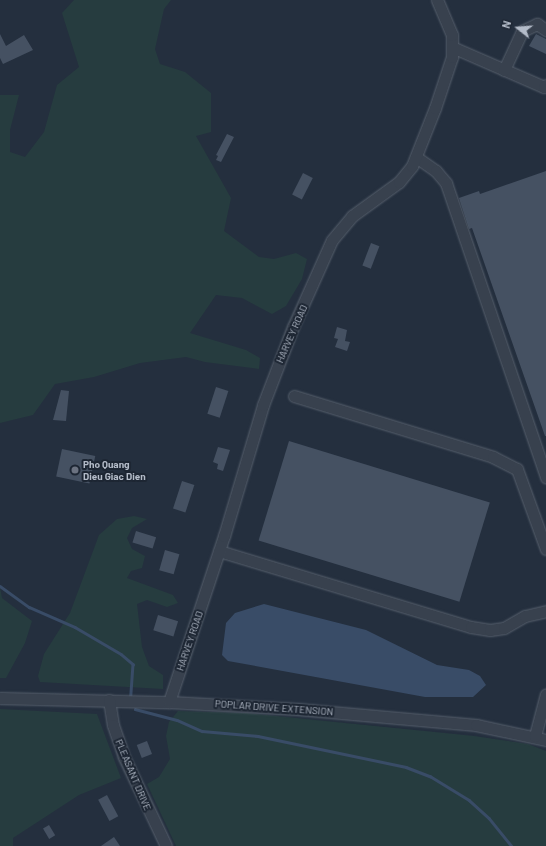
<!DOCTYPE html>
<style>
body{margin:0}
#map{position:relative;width:546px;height:846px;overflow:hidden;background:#242f3e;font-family:Barlow,sans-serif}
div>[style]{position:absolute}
.green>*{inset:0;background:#263c3f}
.water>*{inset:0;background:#394c67}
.stream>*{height:2.5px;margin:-1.25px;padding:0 1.25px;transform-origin:1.25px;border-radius:1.25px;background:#394c67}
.building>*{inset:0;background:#455162;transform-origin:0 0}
.roads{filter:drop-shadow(0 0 1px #565f6c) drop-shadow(0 0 1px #565f6c)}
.minor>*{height:11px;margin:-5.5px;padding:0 5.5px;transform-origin:5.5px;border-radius:5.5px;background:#38414e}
.dots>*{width:11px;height:11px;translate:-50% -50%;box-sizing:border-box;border:2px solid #1d2633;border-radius:50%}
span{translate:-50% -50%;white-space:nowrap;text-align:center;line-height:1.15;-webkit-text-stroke:4px #1d2633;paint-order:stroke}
.street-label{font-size:10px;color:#b4bcc9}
.poi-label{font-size:10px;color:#b4bcc9;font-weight:700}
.left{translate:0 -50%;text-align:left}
.north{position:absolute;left:498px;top:8px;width:40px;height:40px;-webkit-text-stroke:3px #1d2633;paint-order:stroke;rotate:287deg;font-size:11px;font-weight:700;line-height:16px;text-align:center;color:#b4bcc9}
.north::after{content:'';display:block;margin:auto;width:14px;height:18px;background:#b4bcc9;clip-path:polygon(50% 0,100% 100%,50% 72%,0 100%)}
</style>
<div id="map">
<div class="green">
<i style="clip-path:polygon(74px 0,171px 0,164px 9px,155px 49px,160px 64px,185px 72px,211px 93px,211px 132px,196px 136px,231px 198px,224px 231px,259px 257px,274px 259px,296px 253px,307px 259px,302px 279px,286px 306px,272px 314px,242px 298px,216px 295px,190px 333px,246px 350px,260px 358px,259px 369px,205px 362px,186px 357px,140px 363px,94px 377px,55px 384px,33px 415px,0 423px,0 95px,19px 95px,10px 130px,10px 152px,25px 157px,44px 132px,57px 85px,79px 67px,62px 13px)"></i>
<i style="clip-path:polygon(134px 516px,147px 519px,132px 528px,127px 538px,132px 549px,145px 556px,142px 568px,131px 571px,127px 578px,173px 595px,178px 603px,167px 607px,147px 600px,137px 604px,142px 647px,149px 666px,163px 675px,163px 689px,40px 682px,38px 676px,44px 654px,70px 613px,99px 535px,117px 519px)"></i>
<i style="clip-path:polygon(0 587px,2px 598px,32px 621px,25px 643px,6px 678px,0 678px)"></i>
<i style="clip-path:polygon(0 709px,97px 714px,121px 778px,79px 795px,13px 838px,13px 846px,0 846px)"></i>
<i style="clip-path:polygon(178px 711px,246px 713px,474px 736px,528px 744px,546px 751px,546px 846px,176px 846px,147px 784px,159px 777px,170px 759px,166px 736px,169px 722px)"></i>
</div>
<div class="water">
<i style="clip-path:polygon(264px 604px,366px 630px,437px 665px,469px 670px,480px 676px,486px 685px,473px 697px,425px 697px,228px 661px,222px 655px,226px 623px,235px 613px)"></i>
</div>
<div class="stream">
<i style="left:0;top:586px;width:36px;rotate:36deg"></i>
<i style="left:29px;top:607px;width:50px;rotate:23.5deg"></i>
<i style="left:75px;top:627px;width:53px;rotate:30.4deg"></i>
<i style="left:121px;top:654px;width:16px;rotate:40deg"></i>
<i style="left:133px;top:664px;width:32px;rotate:94deg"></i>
<i style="left:135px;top:709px;width:43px;rotate:14.7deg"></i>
<i style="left:177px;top:720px;width:27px;rotate:24deg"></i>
<i style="left:202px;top:731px;width:56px;rotate:5.1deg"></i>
<i style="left:258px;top:736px;width:151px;rotate:11.8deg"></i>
<i style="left:406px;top:767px;width:26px;rotate:21deg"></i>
<i style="left:430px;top:776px;width:46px;rotate:31.6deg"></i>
<i style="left:469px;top:800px;width:27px;rotate:42deg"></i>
<i style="left:489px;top:818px;width:36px;rotate:51deg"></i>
</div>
<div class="building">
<i style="clip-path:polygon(0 34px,6px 46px,24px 35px,33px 50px,3px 64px,0 58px)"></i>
<i style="clip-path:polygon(536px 34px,546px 39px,546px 54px,529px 46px)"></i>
<i style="clip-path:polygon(227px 134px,234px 137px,221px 162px,216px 160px,218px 156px,216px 155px)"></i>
<i style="clip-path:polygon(546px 171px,546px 436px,545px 436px,472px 228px,469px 229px,459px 198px,479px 191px,480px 194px)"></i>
<i style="left:303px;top:173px;width:11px;height:24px;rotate:27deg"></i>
<i style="left:371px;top:243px;width:9px;height:24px;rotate:21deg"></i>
<i style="clip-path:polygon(337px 327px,347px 330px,345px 341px,350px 342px,347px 351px,335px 347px,338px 339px,334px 338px)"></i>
<i style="left:216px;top:387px;width:13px;height:28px;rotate:18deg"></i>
<i style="clip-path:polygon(61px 390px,69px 391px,66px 421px,53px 420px)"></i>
<i style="left:289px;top:441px;width:210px;height:104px;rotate:17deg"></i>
<i style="clip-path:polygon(218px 447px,230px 450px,223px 471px,217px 469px,218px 464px,213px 462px)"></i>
<i style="left:62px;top:449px;width:34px;height:28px;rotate:12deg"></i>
<i style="left:182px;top:481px;width:13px;height:29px;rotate:18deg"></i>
<i style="left:136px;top:531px;width:21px;height:12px;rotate:17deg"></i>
<i style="left:165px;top:550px;width:15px;height:21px;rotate:16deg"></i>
<i style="left:158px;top:615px;width:21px;height:16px;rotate:17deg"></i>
<i style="left:147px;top:741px;width:14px;height:11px;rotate:69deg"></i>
<i style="left:107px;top:795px;width:24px;height:10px;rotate:62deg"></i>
<i style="left:49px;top:825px;width:12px;height:7px;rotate:59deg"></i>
<i style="clip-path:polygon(114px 837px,120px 846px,101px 846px)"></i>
</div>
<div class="roads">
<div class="minor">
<i style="left:452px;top:47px;width:100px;rotate:23.5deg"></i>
<i style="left:544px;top:87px;width:3px;rotate:-45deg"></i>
<i style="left:504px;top:70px;width:43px;rotate:-65.2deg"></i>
<i style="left:522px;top:31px;width:17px;rotate:-25deg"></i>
<i style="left:537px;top:24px;width:11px;rotate:34deg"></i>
<i style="left:416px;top:157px;width:24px;rotate:35deg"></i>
<i style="left:436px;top:171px;width:16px;rotate:50deg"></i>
<i style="left:446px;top:183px;width:311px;rotate:71.2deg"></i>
<i style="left:294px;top:396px;width:208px;rotate:17deg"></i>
<i style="left:493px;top:457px;width:27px;rotate:27deg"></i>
<i style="left:517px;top:469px;width:85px;rotate:70.1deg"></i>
<i style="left:219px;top:551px;width:263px;rotate:16.8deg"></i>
<i style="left:471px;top:627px;width:19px;rotate:9deg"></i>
<i style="left:490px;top:630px;width:14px;rotate:-8deg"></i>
<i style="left:504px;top:628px;width:24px;rotate:-30deg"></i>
<i style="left:525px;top:616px;width:22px;rotate:-13deg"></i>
<i style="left:0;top:698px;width:169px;rotate:1.4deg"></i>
<i style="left:169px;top:702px;width:128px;rotate:3.1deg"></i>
<i style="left:297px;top:709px;width:180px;rotate:5.1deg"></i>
<i style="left:476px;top:725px;width:72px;rotate:12.1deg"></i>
<i style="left:109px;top:700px;width:25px;rotate:81deg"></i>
<i style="left:113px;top:725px;width:34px;rotate:71deg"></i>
<i style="left:124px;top:757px;width:98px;rotate:64.7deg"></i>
<i style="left:169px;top:702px;width:175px;rotate:-71.7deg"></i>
<i style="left:224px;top:536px;width:137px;rotate:-73.4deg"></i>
<i style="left:263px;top:405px;width:84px;rotate:-69deg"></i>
<i style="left:293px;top:327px;width:95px;rotate:-65.9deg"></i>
<i style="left:332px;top:240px;width:31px;rotate:-50deg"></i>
<i style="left:352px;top:216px;width:58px;rotate:-35.9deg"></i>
<i style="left:399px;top:182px;width:21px;rotate:-51deg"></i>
<i style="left:412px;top:166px;width:62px;rotate:-68.4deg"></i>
<i style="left:435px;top:108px;width:54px;rotate:-71.6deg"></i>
<i style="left:452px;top:57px;width:22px;rotate:-90deg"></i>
<i style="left:452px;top:35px;width:38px;rotate:-113deg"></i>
<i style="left:535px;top:736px;width:43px;rotate:-75.3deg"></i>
</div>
</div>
<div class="dots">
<i style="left:75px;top:470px;background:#6b7280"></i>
</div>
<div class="street-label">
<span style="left:292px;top:334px;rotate:-66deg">HARVEY ROAD</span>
<span style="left:190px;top:641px;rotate:-71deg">HARVEY ROAD</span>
<span style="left:274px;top:708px;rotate:4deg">POPLAR DRIVE EXTENSION</span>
<span style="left:133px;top:775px;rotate:67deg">PLEASANT DRIVE</span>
</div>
<div class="poi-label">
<span class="left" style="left:83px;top:470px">Pho Quang<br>Dieu Giac Dien</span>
</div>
<div class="north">N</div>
</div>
